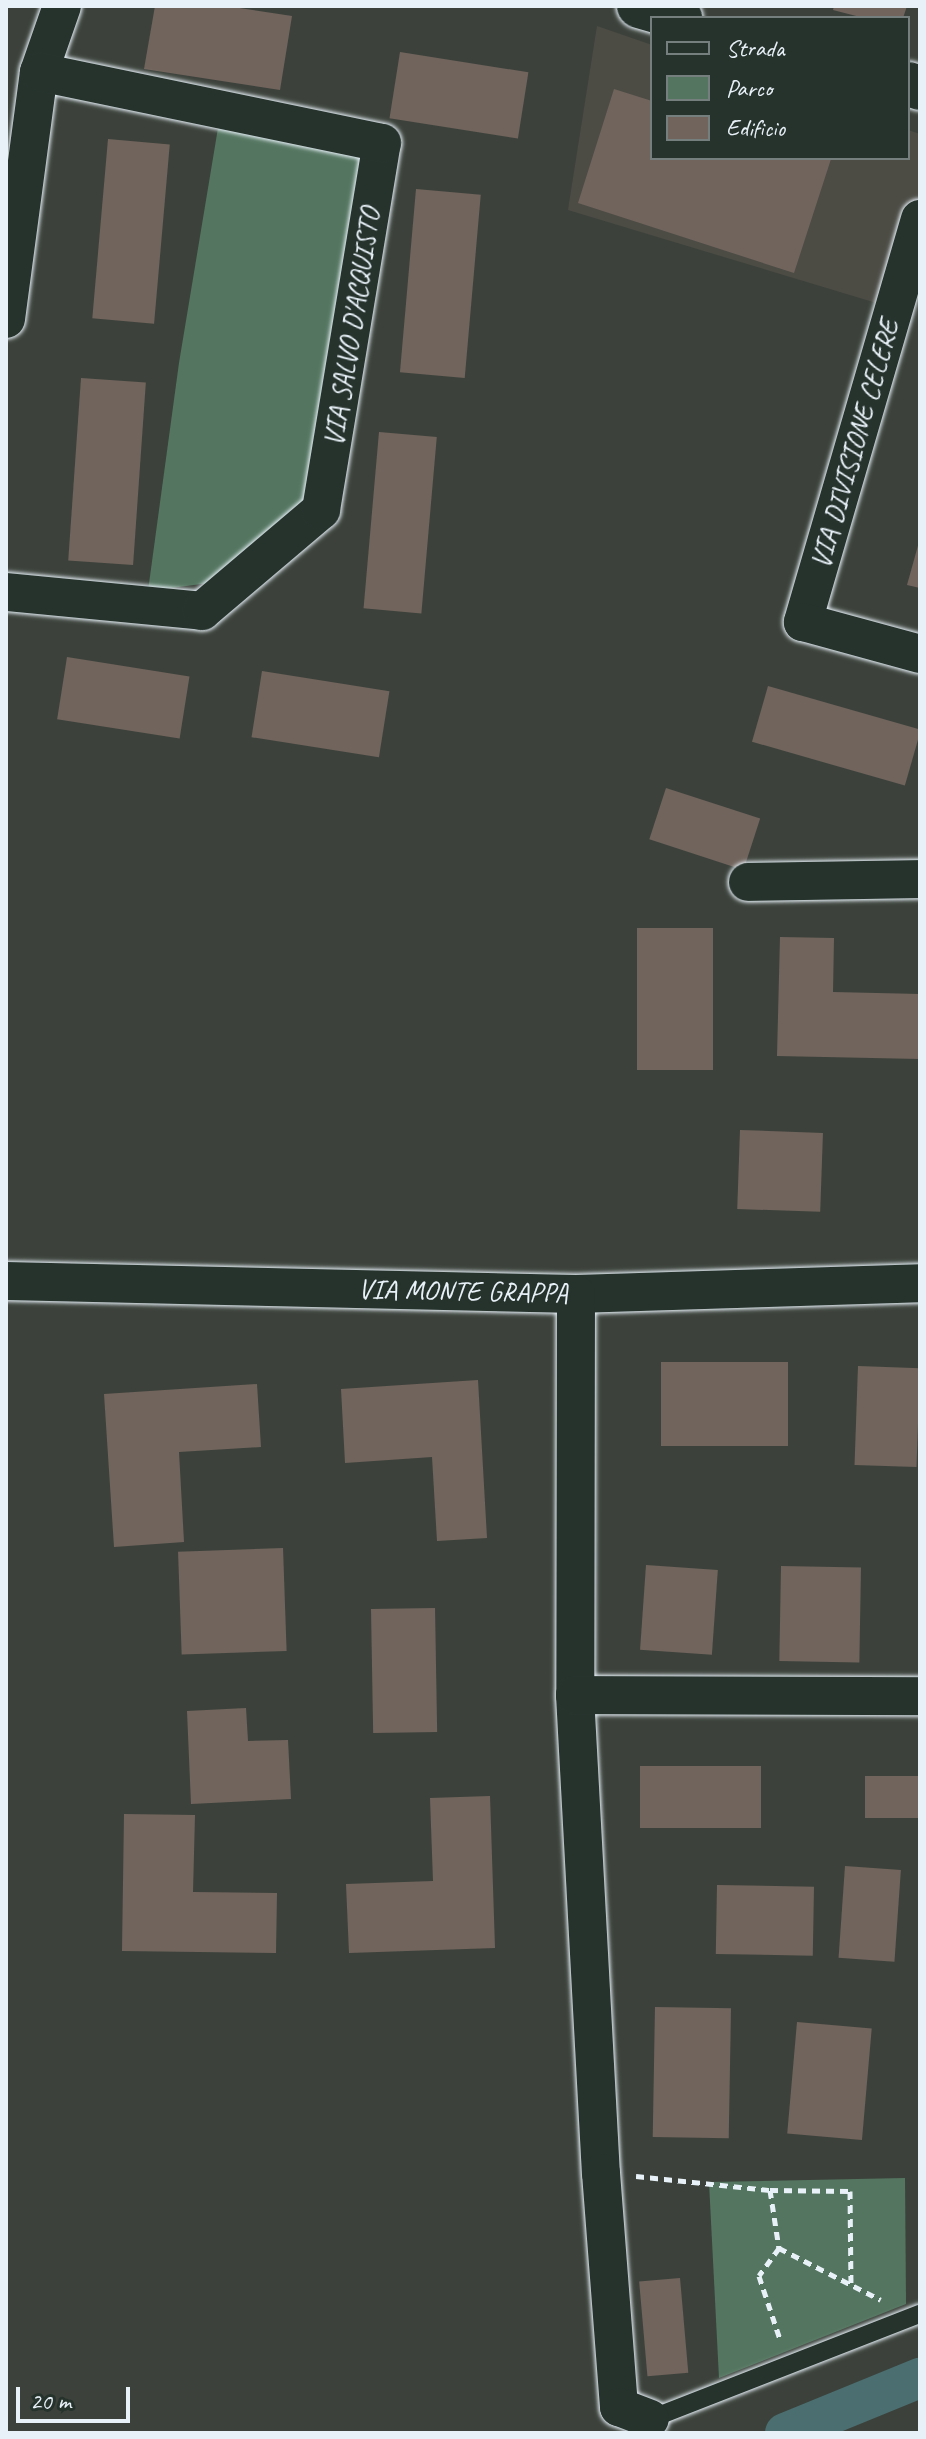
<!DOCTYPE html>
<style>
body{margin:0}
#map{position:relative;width:926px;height:2439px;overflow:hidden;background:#3c423b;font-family:Caveat,sans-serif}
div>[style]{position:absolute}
.built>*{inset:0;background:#4c4c45}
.green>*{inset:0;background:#547660}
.canal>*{height:40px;margin:-20px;padding:0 20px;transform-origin:20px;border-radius:20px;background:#4b6f71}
.building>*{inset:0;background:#71645d;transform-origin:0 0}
.path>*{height:5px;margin-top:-2.5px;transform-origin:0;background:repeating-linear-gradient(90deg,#e8f1f8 0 8px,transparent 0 14px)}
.roads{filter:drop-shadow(0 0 2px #e8f1f8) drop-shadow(0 0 2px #e8f1f8)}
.lane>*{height:18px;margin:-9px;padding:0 9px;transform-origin:9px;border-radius:9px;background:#26332d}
.street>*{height:38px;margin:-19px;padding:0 19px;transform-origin:19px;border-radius:19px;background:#26332d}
.primary>*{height:44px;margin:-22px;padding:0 22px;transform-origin:22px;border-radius:22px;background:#26332d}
span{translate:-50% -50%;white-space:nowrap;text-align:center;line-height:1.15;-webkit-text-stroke:6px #26332d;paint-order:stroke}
.street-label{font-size:28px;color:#e8f1f8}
.frame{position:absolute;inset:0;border:8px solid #e8f1f8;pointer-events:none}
.legend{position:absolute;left:650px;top:16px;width:260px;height:144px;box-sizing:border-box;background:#26332d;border:2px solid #747f7e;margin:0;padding:10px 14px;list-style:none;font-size:24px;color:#e8f1f8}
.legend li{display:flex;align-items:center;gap:16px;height:40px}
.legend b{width:40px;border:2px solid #747f7e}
.scale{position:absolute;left:16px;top:2387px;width:114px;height:36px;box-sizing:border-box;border:4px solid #e8f1f8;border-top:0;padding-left:10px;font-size:24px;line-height:28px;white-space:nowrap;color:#e8f1f8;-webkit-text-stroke:6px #26332d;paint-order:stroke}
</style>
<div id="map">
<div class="built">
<i style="clip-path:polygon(597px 26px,652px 45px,652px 158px,908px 158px,908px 130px,920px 134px,920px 283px,913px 314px,568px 210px)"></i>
</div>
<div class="green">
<i style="clip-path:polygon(218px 128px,369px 155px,305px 501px,209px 583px,148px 591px,179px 363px)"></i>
<i style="clip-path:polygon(905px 2178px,906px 2304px,719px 2378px,709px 2182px)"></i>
</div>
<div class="canal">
<i style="left:785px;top:2433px;width:146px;rotate:-22.2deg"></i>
</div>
<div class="building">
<i style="clip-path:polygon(155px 6px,226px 6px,292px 16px,280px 90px,144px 69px)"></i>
<i style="clip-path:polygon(834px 6px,907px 6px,903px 18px,864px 18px,833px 10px)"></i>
<i style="left:400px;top:52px;width:130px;height:67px;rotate:9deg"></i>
<i style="clip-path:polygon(614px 89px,652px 101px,652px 158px,831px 159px,794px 273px,578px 203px)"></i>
<i style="left:108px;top:139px;width:62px;height:180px;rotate:5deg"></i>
<i style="left:416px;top:189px;width:65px;height:184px;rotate:5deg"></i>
<i style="left:81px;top:378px;width:65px;height:183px;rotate:4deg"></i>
<i style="left:379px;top:432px;width:58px;height:177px;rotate:5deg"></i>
<i style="clip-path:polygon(919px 542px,920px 543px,920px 588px,907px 585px)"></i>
<i style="left:67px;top:657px;width:124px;height:63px;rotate:9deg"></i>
<i style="left:262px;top:671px;width:129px;height:67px;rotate:9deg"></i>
<i style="left:768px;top:686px;width:159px;height:58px;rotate:16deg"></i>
<i style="left:666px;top:788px;width:99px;height:54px;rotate:18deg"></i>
<i style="left:637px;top:928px;width:76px;height:142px"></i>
<i style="clip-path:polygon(780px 937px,834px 938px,833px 992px,920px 994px,920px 1059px,777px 1056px)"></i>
<i style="left:740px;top:1130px;width:83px;height:79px;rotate:2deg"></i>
<i style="left:661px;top:1362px;width:127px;height:84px"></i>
<i style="left:858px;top:1366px;width:62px;height:99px;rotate:2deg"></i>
<i style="clip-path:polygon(478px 1380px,487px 1538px,437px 1541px,432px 1457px,345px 1463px,341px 1389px)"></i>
<i style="clip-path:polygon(257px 1384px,261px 1447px,179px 1452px,184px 1542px,114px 1547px,104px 1394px)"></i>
<i style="left:283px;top:1548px;width:103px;height:105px;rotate:88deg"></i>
<i style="left:646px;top:1565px;width:72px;height:85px;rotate:4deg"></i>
<i style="left:781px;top:1566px;width:80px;height:95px;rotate:1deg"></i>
<i style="left:435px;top:1608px;width:124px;height:64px;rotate:89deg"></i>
<i style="clip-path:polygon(246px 1708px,248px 1741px,288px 1740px,291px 1799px,191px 1804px,187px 1711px)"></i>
<i style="left:640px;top:1766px;width:121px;height:62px"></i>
<i style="left:865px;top:1776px;width:55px;height:42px"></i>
<i style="clip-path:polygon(490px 1796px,495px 1948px,349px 1953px,346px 1884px,433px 1881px,430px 1798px)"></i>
<i style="clip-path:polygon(124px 1814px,195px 1815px,193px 1892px,277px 1893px,276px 1953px,122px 1951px)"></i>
<i style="left:845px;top:1866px;width:56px;height:92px;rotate:4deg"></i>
<i style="left:717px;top:1885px;width:97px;height:69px;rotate:1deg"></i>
<i style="left:655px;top:2007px;width:76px;height:130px;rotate:1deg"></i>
<i style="left:797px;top:2022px;width:75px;height:112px;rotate:5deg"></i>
<i style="left:680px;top:2278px;width:95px;height:41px;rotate:85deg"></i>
</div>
<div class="path">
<i style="left:636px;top:2176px;width:135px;rotate:6deg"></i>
<i style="left:770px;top:2190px;width:59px;rotate:81.2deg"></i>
<i style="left:779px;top:2248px;width:34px;rotate:126deg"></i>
<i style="left:759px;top:2276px;width:66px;rotate:71.6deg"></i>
<i style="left:770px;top:2190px;width:80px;rotate:0.7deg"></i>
<i style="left:850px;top:2191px;width:93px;rotate:89.4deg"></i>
<i style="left:779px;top:2248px;width:114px;rotate:27deg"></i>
</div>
<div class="roads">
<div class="lane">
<i style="left:650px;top:2419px;width:290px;rotate:-21.3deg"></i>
</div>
<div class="street">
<i style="left:920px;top:219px;width:420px;rotate:106.2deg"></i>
<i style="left:803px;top:622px;width:121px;rotate:15.3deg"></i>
<i style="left:6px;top:319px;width:249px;rotate:-82.4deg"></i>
<i style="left:39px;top:72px;width:70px;rotate:-70.8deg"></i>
<i style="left:6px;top:592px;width:197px;rotate:5.5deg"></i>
<i style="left:202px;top:611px;width:156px;rotate:-40.3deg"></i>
<i style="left:321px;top:510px;width:372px;rotate:-80.6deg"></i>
<i style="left:382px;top:143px;width:350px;rotate:-168.3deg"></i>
<i style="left:748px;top:882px;width:172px;rotate:-1deg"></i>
<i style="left:6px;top:1281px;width:570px;rotate:1.31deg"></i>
<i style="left:576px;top:1294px;width:344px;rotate:-1.8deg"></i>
<i style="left:576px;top:1294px;width:401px;rotate:90.1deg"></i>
<i style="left:575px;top:1695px;width:479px;rotate:86.9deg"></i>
<i style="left:601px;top:2173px;width:235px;rotate:85.6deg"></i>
<i style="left:619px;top:2407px;width:33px;rotate:21deg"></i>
<i style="left:575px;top:1695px;width:345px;rotate:0.2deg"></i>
</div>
<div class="primary">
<i style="left:639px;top:6px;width:43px;rotate:16.3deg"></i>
<i style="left:908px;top:84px;width:13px;rotate:18deg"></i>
</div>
</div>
<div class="street-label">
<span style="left:352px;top:327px;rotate:-81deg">VIA SALVO D'ACQUISTO</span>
<span style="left:855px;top:444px;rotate:-74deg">VIA DIVISIONE CELERE</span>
<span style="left:463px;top:1291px;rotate:1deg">VIA MONTE GRAPPA</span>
</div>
<div class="frame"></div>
<ul class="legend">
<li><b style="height:10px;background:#26332d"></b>Strada</li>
<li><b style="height:22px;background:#547660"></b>Parco</li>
<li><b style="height:22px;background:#71645d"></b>Edificio</li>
</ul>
<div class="scale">20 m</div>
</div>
